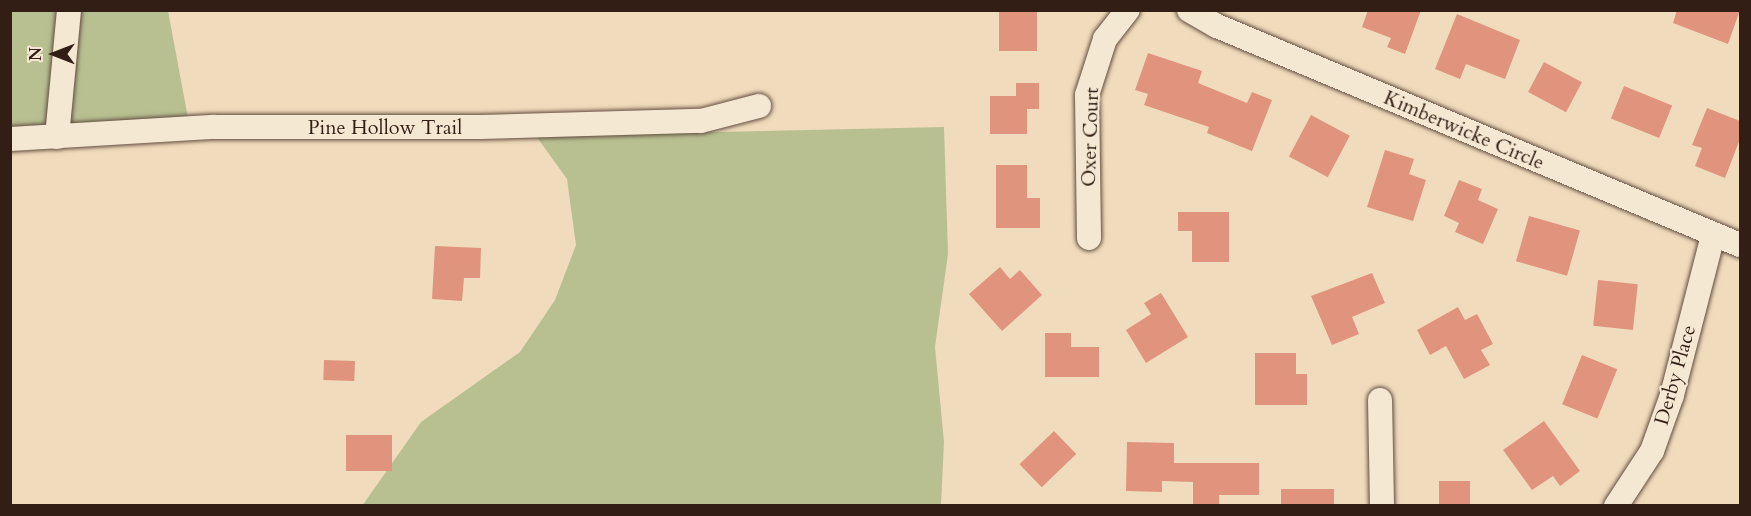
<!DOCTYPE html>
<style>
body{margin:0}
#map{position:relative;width:1751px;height:516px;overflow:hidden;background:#f0dcbc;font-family:Cardo,serif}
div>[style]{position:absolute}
.green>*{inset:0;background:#b8c092}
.building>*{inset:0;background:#e0947e;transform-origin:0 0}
.roads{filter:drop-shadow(0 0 2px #624e40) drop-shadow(0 0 2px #624e40)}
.minor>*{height:24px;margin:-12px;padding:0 12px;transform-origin:12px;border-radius:12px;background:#f5e8d3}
span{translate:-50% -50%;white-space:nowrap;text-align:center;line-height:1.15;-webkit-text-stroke:4.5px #f5e8d3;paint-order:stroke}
.street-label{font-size:20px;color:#331e16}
.frame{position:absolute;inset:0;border:12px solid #331e16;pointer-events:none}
.north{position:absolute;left:24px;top:24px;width:60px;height:60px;-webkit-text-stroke:4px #f5e8d3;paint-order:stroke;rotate:270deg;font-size:16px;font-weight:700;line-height:24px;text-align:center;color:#331e16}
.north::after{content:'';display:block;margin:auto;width:21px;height:27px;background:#331e16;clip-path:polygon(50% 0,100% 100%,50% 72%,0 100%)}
</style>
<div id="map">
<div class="green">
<i style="clip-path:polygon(10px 11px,57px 11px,47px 127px,11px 129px)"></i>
<i style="clip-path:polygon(81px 11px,168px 11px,188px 118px,70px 125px)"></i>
<i style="clip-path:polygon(944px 127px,948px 254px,935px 347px,944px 442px,941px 505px,362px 506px,421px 422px,520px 352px,555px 300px,576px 245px,567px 179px,536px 136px)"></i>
</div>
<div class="building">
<i style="left:999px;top:10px;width:38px;height:41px"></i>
<i style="clip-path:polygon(1368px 10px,1421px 10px,1405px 54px,1387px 47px,1391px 38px,1362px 27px)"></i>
<i style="clip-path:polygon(1677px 10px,1740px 10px,1728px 44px,1673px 23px)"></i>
<i style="clip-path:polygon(1457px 14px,1520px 40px,1505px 79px,1466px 64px,1460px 79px,1435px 69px)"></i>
<i style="clip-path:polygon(1148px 53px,1202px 71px,1198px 83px,1247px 103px,1252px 92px,1272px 100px,1252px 151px,1207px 133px,1209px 127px,1144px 105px,1148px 94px,1135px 90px)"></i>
<i style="left:1544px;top:62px;width:43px;height:34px;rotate:28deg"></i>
<i style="clip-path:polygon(1016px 83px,1039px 83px,1039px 109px,1027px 109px,1027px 134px,990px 134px,990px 96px,1016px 96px)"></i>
<i style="left:1624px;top:86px;width:52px;height:35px;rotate:22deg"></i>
<i style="clip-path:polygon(1707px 108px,1740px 121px,1740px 139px,1725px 178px,1695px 166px,1702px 148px,1692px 145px)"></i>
<i style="left:1311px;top:115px;width:44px;height:47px;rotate:28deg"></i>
<i style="clip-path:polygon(1385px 150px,1414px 159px,1409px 174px,1426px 180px,1413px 221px,1367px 207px)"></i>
<i style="clip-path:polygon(996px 165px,1027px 165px,1027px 198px,1040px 198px,1040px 228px,996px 228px)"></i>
<i style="clip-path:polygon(1459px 180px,1482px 189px,1478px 200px,1498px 209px,1483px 244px,1455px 232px,1459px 223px,1444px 216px)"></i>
<i style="clip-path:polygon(1178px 212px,1229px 212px,1229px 262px,1192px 262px,1192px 231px,1178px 231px)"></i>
<i style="left:1529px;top:216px;width:53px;height:47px;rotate:16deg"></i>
<i style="clip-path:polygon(435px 246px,481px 248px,480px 278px,464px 278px,462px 301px,432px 299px)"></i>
<i style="clip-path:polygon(1000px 267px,1010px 279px,1020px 270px,1042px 295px,1002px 331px,969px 294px)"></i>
<i style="clip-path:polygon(1372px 273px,1385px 303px,1352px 317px,1359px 334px,1332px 345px,1311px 296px)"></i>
<i style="left:1598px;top:280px;width:40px;height:46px;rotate:6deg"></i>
<i style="clip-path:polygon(1161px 293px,1188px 337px,1146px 363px,1126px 330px,1151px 314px,1144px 303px)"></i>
<i style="clip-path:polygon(1458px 307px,1465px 320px,1477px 314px,1493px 344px,1481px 350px,1490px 365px,1464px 379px,1446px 346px,1430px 355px,1417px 330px)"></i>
<i style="clip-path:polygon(1045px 333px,1071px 333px,1071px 347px,1099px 347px,1099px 377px,1045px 377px)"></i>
<i style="clip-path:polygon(1255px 353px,1296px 353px,1296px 374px,1307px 374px,1307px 405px,1255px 405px)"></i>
<i style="left:1582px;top:355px;width:38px;height:53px;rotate:22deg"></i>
<i style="left:324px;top:360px;width:31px;height:20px;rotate:2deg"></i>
<i style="clip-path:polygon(1544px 421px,1580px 471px,1560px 486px,1553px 476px,1532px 490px,1503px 450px)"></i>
<i style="left:1054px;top:431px;width:32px;height:48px;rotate:46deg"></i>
<i style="left:346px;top:435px;width:46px;height:36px"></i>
<i style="clip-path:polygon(1127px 442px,1174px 443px,1174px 463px,1259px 463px,1259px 495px,1219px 495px,1219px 506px,1193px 506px,1193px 482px,1162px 481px,1162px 492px,1126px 491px)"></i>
<i style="left:1439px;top:481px;width:31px;height:25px"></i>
<i style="left:1281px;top:489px;width:53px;height:17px"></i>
</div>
<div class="roads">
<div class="minor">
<i style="left:1189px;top:10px;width:32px;rotate:30deg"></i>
<i style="left:1217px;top:26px;width:567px;rotate:22.72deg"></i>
<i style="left:57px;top:137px;width:128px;rotate:-84.6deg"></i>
<i style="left:10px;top:139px;width:205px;rotate:-3.4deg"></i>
<i style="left:215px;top:127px;width:265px"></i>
<i style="left:480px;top:127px;width:221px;rotate:-1.6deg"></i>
<i style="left:701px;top:121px;width:60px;rotate:-14.5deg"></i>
<i style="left:1089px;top:238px;width:143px;rotate:-90.8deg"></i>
<i style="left:1087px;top:95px;width:59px;rotate:-72.2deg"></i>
<i style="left:1105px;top:39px;width:37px;rotate:-52deg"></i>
<i style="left:1380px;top:400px;width:106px;rotate:88.9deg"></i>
<i style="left:1616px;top:506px;width:66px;rotate:-56.8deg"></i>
<i style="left:1652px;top:451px;width:59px;rotate:-70.3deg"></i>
<i style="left:1672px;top:395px;width:165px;rotate:-75.6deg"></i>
</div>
</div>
<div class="street-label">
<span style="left:385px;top:127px">Pine Hollow Trail</span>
<span style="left:1464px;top:130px;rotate:23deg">Kimberwicke Circle</span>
<span style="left:1090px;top:137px;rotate:-88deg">Oxer Court</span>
<span style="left:1675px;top:375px;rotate:-74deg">Derby Place</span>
</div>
<div class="frame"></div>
<div class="north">N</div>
</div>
